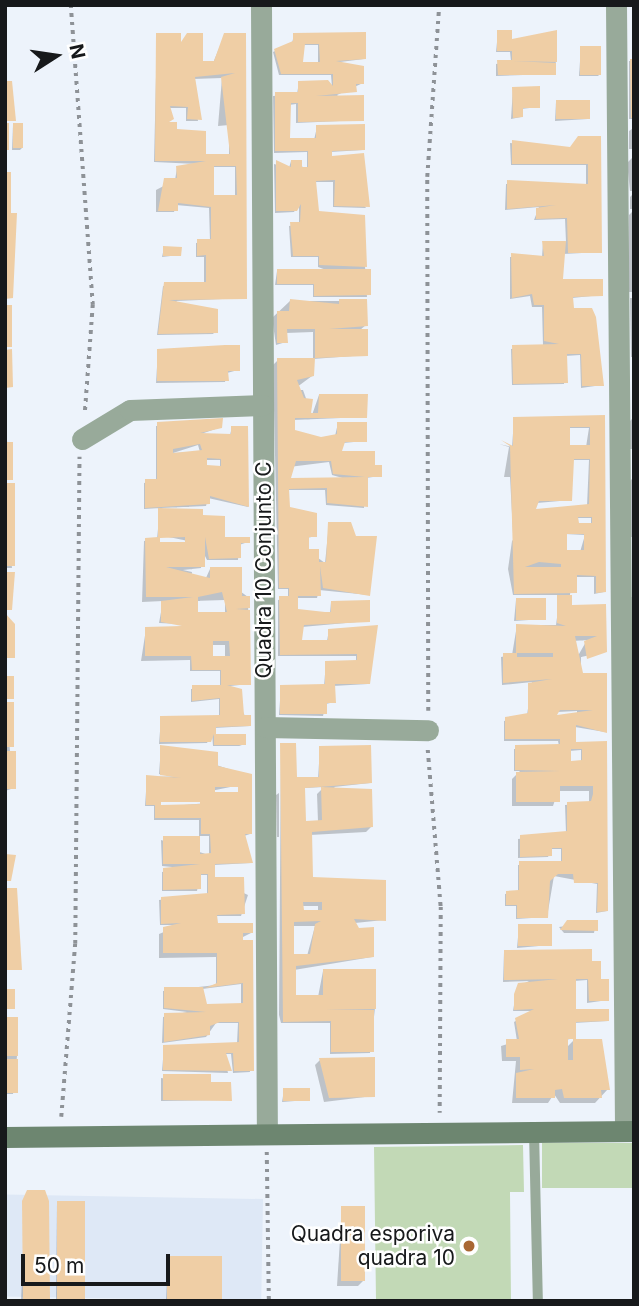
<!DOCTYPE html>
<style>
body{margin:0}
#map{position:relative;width:639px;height:1306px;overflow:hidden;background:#edf3fb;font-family:Inter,sans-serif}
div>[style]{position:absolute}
.built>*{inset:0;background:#dee8f6;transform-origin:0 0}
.green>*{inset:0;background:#c2d9b6;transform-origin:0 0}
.shadow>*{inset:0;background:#0003;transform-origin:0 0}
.building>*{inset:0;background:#efcea5;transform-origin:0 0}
.path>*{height:3.5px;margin-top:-1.75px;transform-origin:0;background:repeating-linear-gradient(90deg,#8e9297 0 3.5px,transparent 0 8.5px)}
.lane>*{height:10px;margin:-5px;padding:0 5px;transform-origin:5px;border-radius:5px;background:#98aa9a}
.street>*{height:21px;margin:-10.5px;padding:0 10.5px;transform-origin:10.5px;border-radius:10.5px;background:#98aa9a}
.secondary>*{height:21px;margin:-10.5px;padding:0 10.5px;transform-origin:10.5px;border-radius:10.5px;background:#6d8670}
.dots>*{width:19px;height:19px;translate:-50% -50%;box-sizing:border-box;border:4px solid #fff;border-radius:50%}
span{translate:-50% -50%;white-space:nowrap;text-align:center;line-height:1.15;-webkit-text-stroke:5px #fff;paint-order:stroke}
.street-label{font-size:21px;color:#17191b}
.poi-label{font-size:21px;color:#17191b}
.right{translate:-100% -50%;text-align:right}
.frame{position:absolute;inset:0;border:7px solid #17191b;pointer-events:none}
.north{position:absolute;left:21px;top:21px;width:70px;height:70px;-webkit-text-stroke:5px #fff;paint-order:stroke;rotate:78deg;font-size:19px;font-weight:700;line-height:28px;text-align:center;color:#17191b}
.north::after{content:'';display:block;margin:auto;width:24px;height:32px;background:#17191b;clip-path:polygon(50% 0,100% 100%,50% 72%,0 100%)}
.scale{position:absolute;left:21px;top:1254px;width:149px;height:32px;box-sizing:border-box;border:4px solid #17191b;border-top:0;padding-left:9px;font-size:21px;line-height:24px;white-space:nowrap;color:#17191b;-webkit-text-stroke:5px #fff;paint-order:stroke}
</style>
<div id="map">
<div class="built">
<i style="left:263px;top:1199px;width:102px;height:258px;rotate:91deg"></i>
</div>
<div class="green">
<i style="left:634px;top:1143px;width:45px;height:92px;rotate:90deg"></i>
<i style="clip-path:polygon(523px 1145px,524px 1192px,510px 1192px,511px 1301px,376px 1301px,374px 1147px)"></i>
</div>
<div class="shadow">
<i style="clip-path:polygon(498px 32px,556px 61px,554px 74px,496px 76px,496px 64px,511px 61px,510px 52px,496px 52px)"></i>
<i style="clip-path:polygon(evenodd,157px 34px,202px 63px,213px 63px,225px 34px,244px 34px,246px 298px,176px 301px,214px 334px,157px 335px,163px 286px,204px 283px,204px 257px,196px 257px,196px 243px,210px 241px,209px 208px,176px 205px,174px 212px,156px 212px,156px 190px,175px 180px,177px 168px,197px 164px,154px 162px,157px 34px,222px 78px,218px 126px,229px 125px,229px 156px,204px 156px,167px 124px,168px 108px,186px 108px,186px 121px,198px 121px,193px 79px,222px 78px,157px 34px,212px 167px,235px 167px,235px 197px,213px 197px,212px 167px)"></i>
<i style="clip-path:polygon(evenodd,294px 35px,364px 59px,340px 62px,363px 83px,337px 95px,362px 120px,296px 123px,296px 104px,289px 105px,288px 140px,314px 140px,317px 127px,363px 150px,330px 152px,330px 158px,366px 208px,333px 207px,333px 182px,314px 182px,317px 212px,365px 266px,367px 297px,313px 297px,313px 285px,275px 285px,277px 271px,329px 271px,318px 267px,318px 257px,291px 257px,289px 226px,299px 224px,299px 203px,294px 212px,275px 213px,274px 164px,289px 168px,291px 161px,307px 169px,307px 152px,274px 153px,273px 96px,297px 94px,299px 82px,332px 87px,331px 75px,279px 75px,273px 52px,292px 43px,294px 35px,303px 45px,318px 45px,318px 63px,301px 63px,303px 45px)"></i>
<i style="clip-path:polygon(581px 47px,600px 74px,598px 76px,579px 76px)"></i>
<i style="left:634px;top:61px;width:58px;height:5px;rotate:90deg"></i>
<i style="clip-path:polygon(513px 88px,538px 107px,521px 109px,521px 117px,511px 119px)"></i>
<i style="clip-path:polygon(556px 102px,588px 119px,555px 121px)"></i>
<i style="clip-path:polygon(13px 125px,22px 148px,20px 150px,12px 150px)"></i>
<i style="clip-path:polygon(632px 129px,634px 149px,629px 149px,629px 131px)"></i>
<i style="clip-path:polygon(600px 138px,601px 252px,563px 254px,561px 281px,601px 295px,572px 298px,572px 310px,602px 385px,581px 388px,580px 355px,565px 356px,564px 384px,512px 385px,511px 349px,543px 346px,542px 307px,532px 307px,530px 296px,510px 299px,510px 257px,542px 257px,543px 242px,566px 242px,565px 219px,534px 220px,539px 207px,505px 210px,506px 184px,586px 185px,586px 165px,511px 165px,510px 143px,570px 149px)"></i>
<i style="clip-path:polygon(632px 158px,634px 191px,630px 191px,627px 163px)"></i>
<i style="clip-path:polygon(632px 195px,634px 209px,630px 209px,630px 197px)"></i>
<i style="clip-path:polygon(634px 210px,634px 292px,628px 292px,629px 215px)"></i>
<i style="clip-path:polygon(164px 248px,179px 255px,162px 257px)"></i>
<i style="left:633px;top:298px;width:59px;height:3px;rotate:89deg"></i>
<i style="clip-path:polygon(290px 301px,340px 301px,366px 325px,360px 330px,366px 355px,313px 359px,313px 332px,286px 333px,286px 342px,276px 345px,272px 318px)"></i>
<i style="clip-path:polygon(158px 350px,238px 370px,227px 373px,225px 382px,156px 383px)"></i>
<i style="clip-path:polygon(evenodd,278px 360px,312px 376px,293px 390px,303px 390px,312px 415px,319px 395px,365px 417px,293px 420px,294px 431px,321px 439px,335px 436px,338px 423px,365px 441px,343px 443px,339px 453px,380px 476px,366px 478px,364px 508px,326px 505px,325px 490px,288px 490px,288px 509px,316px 536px,307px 538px,307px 550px,325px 563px,329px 524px,369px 595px,319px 590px,317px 598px,296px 598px,296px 611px,330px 613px,331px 602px,368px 621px,302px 627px,300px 642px,327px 641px,329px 630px,377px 627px,368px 684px,333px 686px,334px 702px,326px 704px,323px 716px,279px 715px,281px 686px,324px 686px,326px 662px,356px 662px,356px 656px,278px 656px,278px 600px,288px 598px,288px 589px,278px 589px,273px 365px,278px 360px,329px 462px,332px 475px,346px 479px,289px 479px,289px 467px,329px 462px)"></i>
<i style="clip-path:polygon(evenodd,603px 417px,604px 592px,594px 594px,594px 577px,576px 577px,570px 594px,570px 607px,605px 606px,605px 652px,581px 657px,581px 675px,605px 732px,575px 727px,575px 743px,606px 743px,607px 911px,596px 913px,597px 884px,554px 876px,547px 917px,516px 919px,516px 906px,505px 906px,505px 894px,518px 892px,518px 865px,561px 862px,561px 849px,551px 849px,548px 857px,518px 858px,518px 839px,566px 833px,565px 805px,589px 803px,589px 791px,558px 791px,553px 806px,512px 806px,512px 779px,520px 771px,514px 771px,514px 749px,559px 746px,558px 741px,504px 741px,504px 721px,527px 715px,532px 682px,502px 685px,501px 657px,512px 655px,517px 625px,556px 625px,560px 595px,513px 595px,508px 569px,512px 541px,520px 533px,513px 533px,510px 477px,504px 477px,509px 447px,499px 444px,512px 447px,514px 419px,603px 417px,568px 428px,589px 428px,586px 447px,568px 447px,568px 428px,603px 417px,572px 460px,589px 460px,587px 506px,534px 511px,537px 503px,571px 500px,572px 460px,603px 417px,577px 518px,591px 518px,591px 524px,577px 524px,577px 518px,603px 417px,565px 534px,585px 535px,580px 552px,565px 552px,565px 534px,603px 417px,587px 640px,579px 654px,573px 654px,573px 641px,587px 640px,603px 417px,577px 711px,577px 714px,553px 717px,557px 712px,577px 711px,603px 417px,581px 750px,581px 762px,569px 762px,569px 751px,581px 750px)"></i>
<i style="clip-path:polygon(634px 417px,634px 449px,630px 449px,629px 422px)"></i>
<i style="clip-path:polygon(evenodd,156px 426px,221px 427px,201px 434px,230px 435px,232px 427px,248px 507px,208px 498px,206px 506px,161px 508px,223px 539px,248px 542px,239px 545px,238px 560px,207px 560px,203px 552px,201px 568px,183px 570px,192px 572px,191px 580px,205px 580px,210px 569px,248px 597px,249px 684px,230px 686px,250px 726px,214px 728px,214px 736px,242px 746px,213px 746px,212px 733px,207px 743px,159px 744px,161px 718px,219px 717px,219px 699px,191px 702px,191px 689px,220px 687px,220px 671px,190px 671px,190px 660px,141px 661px,146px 629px,203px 625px,159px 623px,163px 601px,142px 602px,144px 541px,157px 539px,160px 508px,144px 509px,144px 483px,156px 481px,156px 426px,198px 445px,200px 452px,173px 453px,198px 445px,156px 426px,205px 460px,220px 460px,220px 468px,206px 467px,205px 460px,156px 426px,159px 535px,193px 542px,159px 544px,159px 535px,156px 426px,225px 600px,225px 613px,197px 614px,193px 601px,225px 600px,156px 426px,211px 645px,225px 645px,225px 657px,211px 657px,211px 645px)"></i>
<i style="clip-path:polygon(5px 441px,11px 443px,5px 484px,12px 568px,5px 568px)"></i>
<i style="clip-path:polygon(634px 477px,633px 537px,630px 537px,630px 481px)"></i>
<i style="left:634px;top:597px;width:30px;height:4px;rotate:90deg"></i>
<i style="clip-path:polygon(516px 600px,544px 619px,514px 621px)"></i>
<i style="clip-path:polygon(5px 704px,14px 788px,5px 791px)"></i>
<i style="clip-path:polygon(evenodd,281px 745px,295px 779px,318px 779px,320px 747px,370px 783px,334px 787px,371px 827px,366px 832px,310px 835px,311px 876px,384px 920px,355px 923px,372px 957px,294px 970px,294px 997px,318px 997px,323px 971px,375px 1008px,370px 1053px,330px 1054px,330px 1023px,281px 1023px,279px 1015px,281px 745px,324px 787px,317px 794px,318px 822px,305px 823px,304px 788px,324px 787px,281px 745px,302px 906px,318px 906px,318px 912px,302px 912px,302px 906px,281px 745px,292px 926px,315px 926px,307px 956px,293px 956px,292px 926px)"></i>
<i style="clip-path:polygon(evenodd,161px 747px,250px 776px,250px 834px,244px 836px,251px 863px,214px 865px,213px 879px,248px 895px,241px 916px,215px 916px,214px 924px,251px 933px,241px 938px,250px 1072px,233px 1073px,231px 1054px,224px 1054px,228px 1073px,162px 1071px,164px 1047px,237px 1043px,238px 1023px,216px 1023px,206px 1037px,162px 1043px,163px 1017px,187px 1012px,163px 1009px,163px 991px,216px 985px,216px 957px,159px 958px,159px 934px,181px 925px,160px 925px,159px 900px,207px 895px,207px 875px,200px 875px,197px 891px,162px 891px,162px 872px,182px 868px,162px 866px,161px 840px,209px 855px,209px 836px,199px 836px,199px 820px,154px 820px,154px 806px,145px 806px,147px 777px,190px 776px,159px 774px,161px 747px,240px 785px,240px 794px,206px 792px,240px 785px,161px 747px,159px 800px,208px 800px,208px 803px,160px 807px,159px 800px,161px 747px,241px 984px,241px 1005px,205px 1005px,202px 989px,241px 984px)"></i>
<i style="clip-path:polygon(279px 793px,279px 837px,277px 837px,276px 795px)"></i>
<i style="clip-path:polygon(596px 922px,594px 933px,564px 933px,559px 927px)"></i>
<i style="clip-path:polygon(519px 926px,550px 945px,517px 948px)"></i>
<i style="clip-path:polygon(504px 952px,590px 963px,608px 1000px,587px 1003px,587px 980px,574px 981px,575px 1011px,608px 1021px,574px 1023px,574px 1038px,566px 1040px,568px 1046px,573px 1041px,608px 1089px,595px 1103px,560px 1103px,554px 1094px,548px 1103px,512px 1103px,516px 1061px,502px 1061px,501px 1046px,517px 1041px,514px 1022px,533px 1011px,513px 1011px,517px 987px,529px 981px,503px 982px)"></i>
<i style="clip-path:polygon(5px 1019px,17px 1056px,13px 1094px,5px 1094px)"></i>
<i style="clip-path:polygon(320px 1060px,373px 1096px,324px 1102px,315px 1065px)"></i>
<i style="clip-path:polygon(161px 1078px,210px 1084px,230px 1100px,161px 1101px)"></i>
<i style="clip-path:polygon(284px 1090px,308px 1100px,282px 1102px)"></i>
<i style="clip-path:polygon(26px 1195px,48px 1301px,21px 1301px)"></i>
<i style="clip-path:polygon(57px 1202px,84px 1301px,56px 1301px)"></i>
<i style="clip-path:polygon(342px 1208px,363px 1281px,358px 1286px,337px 1286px)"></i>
<i style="clip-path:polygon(168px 1258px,221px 1301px,166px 1301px)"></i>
</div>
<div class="building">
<i style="clip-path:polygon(497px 30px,512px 30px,512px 39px,557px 30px,557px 62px,513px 61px,556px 63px,556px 75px,498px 75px,497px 60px,512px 60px,512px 51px,497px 51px)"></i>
<i style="clip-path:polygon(evenodd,366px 32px,366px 59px,336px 61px,364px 66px,364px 84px,356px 84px,357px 92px,316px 96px,364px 95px,364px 121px,298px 122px,298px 103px,291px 103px,290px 138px,316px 138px,316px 125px,365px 124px,365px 150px,332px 151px,332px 156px,364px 153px,370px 207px,334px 206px,335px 180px,316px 181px,319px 211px,365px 215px,367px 267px,319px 265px,319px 256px,293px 256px,290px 222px,300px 222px,301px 204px,297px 211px,276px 211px,276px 160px,291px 167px,291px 160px,302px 160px,302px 167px,308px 167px,308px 151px,275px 151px,275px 92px,298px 92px,298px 81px,328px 80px,333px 86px,333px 74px,281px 74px,274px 49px,293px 41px,293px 33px,366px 32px,305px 44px,319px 44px,320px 62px,303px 62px,305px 44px)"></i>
<i style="clip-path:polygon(evenodd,156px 33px,181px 33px,181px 42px,187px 33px,203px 33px,203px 61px,214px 61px,224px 33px,246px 33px,247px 299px,169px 300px,218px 309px,218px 333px,158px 334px,164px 282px,206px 282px,206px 255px,197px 256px,197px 239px,211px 239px,211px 207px,178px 203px,178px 211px,158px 211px,164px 178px,177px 178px,176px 166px,206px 161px,155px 161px,156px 33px,235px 73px,221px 77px,230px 154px,206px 154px,206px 131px,177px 129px,177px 122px,169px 122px,174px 119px,170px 106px,188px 107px,187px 119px,202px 120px,195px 77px,235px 73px,156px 33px,214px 166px,236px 166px,237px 195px,214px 195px,214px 166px)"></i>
<i style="left:580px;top:46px;width:21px;height:29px"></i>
<i style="clip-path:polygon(630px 59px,634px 59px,634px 118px,631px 118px)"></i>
<i style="clip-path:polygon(5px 81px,12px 81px,16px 121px,5px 121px)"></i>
<i style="clip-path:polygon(540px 86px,540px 108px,523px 108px,523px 117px,513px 118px,512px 87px)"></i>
<i style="left:556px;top:100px;width:34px;height:19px"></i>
<i style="left:5px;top:123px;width:4px;height:27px"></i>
<i style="left:13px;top:123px;width:10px;height:25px"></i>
<i style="clip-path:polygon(578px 136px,601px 136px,602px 253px,568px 253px,567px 218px,536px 219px,536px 208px,556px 205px,507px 209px,507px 180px,588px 184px,588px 164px,512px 164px,512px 140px,570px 147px)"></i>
<i style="clip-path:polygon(5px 172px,11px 172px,11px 213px,17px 213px,13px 298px,5px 299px)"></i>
<i style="clip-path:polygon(542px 241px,566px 241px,563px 279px,603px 279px,603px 296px,573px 297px,574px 308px,592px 308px,596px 317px,604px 386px,582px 386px,581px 354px,567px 354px,568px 383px,513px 384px,512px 345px,559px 344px,544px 341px,544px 305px,534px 305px,532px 294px,512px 298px,511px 253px,544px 256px)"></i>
<i style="clip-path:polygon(163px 246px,182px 247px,181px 256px,163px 256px)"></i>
<i style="clip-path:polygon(277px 269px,371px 269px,371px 295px,314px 296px,314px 284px,277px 284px)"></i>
<i style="clip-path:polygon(290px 299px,339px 304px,339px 299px,367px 299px,368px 326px,329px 329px,368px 329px,368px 356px,315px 358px,315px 329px,287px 329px,288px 343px,277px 343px,277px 311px,289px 311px)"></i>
<i style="left:5px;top:305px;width:7px;height:42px"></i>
<i style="clip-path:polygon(225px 345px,240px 345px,240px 371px,228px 371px,229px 381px,157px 381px,157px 349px)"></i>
<i style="clip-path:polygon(12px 349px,13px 387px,5px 388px,5px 350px)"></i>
<i style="clip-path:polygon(evenodd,277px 358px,315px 358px,314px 376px,297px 380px,304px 398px,313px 399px,311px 413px,318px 413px,319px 394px,368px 394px,367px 418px,295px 418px,295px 430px,321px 437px,337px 434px,337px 422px,367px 422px,367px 442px,345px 442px,342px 451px,375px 451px,375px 465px,382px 465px,382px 477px,368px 477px,368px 507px,327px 503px,327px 488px,289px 489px,290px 507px,317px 513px,317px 537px,309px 537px,309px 549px,319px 549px,319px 562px,326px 562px,328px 522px,351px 522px,356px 536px,377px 536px,370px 596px,323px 588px,320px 566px,321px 596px,298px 596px,298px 609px,325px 612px,331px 612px,331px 601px,370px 600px,370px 622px,304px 625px,302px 640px,328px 640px,328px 629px,378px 625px,370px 684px,335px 684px,336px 703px,327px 703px,327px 714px,280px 714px,280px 685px,325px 684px,325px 661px,357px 660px,357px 654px,280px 655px,279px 596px,289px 596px,289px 588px,279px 588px,277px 358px,296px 461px,331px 461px,333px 474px,365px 477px,291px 478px,296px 461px)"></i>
<i style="clip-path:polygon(evenodd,605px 415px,606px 592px,596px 593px,596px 576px,577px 575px,577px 593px,514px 594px,510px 446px,501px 440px,513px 446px,513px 417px,605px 415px,570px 427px,590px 427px,590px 445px,570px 445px,570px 427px,605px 415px,574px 459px,590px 459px,589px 504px,536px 509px,539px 501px,572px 501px,574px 459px,605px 415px,578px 517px,592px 517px,592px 523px,579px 523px,578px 517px,605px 415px,567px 534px,584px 534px,584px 550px,567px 550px,567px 534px,605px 415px,539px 562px,561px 564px,561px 567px,525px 567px,539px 562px)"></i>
<i style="clip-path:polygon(evenodd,223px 418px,222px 428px,200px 433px,231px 434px,231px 426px,248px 426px,249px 507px,210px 496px,210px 504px,145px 508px,145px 479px,157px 479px,157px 422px,223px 418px,200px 444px,202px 450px,173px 453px,173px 449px,200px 444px,223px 418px,207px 458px,221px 459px,221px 466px,207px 465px,207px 458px)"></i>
<i style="left:5px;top:442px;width:8px;height:38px"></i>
<i style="left:5px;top:483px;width:10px;height:83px"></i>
<i style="clip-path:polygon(evenodd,158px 508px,203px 509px,203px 515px,225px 516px,225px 537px,250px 537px,250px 543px,241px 543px,241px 558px,209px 559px,205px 537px,205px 567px,166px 567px,210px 578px,210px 567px,242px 567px,242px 596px,250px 596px,250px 608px,236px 609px,250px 610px,251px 685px,227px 685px,242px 689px,244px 715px,251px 715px,251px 726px,216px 727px,216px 734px,246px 734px,246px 745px,214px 745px,214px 734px,211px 742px,160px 742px,160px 716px,220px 715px,220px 698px,192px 701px,192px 685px,221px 685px,221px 670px,192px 670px,191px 656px,145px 656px,145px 627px,182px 626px,161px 622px,161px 601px,193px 597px,146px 597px,145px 538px,158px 537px,158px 508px,185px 537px,185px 542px,160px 542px,160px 538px,185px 537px,158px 508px,222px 592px,227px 612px,198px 612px,198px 597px,222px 592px,158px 508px,213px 641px,229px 641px,230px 656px,213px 656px,213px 641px)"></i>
<i style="clip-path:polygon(5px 572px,15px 572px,12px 610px,5px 610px)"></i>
<i style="clip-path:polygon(evenodd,557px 595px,572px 595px,572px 605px,606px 604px,607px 652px,587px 659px,584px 641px,597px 636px,575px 636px,583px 673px,607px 673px,607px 733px,576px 725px,576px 742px,607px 741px,608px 911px,597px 912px,598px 883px,574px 883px,573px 874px,558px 874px,550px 881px,548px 918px,517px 918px,517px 905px,506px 905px,506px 891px,519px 890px,519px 861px,562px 861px,562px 848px,552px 848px,552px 856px,520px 857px,520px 835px,567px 831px,567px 802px,591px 801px,593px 794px,593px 786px,560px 786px,560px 802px,516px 802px,516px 772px,560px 771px,515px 770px,515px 745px,560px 744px,560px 739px,505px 739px,505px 717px,528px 713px,528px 683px,552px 679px,503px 683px,503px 653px,516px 653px,516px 624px,566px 626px,557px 623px,557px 595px,517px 653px,553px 653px,553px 657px,517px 657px,517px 653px,557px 595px,560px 710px,593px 710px,557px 715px,560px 710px,557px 595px,571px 749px,582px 749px,582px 760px,571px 761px,571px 749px)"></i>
<i style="left:546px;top:598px;width:22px;height:30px;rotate:90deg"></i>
<i style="clip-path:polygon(5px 613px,15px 624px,15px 658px,5px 658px)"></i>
<i style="left:5px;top:676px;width:9px;height:23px"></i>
<i style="left:14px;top:702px;width:45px;height:9px;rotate:90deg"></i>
<i style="clip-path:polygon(evenodd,280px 743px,296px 743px,297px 777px,319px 777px,319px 746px,371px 745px,372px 783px,305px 788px,306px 821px,322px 820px,321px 787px,372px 789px,373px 827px,312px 832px,313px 877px,386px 880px,386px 921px,354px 919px,359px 928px,374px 927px,374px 957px,296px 966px,296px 995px,323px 995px,323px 969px,376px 969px,376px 1009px,325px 1009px,374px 1010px,374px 1052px,331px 1052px,331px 1021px,283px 1022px,280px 743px,303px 902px,322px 902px,322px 910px,304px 910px,303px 902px,280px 743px,321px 921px,315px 924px,310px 954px,294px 954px,294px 922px,321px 921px)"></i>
<i style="clip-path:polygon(evenodd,160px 745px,218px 752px,218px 766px,252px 774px,252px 834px,245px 834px,253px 863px,215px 864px,215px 877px,244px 877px,245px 914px,217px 915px,218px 923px,253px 923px,253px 933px,243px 933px,243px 940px,253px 940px,254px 1071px,234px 1071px,233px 1053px,226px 1053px,232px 1071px,163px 1070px,163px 1045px,239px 1042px,239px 1022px,220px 1022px,210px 1026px,210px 1035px,164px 1042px,164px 1013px,206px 1012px,164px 1008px,164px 987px,203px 987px,207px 1004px,243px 1003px,243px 983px,205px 988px,217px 983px,217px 953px,163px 953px,163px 927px,181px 923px,161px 924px,161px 897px,208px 893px,208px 874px,201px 874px,201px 889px,163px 890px,163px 868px,200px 864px,163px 864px,163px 836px,200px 836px,200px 854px,211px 853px,210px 834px,201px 834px,201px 818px,155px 818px,155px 805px,146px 805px,146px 775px,181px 778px,160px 775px,160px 745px,215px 787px,238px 787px,238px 792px,215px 792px,215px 787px,160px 745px,161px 802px,200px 802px,200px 804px,161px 805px,161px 802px)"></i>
<i style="left:5px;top:751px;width:11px;height:38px"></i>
<i style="clip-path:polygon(5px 854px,16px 855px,11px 881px,5px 881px)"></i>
<i style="clip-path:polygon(5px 888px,17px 888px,22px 970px,5px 970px)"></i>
<i style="clip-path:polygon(567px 920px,598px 920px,598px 931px,560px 930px)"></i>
<i style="left:552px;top:924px;width:22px;height:34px;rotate:90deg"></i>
<i style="clip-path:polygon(evenodd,592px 949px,592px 961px,601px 961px,601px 979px,609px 979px,609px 1001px,589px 1001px,588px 979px,576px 979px,576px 1009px,609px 1009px,609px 1021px,576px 1022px,576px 1039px,602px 1039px,610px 1090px,601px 1090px,602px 1098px,564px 1098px,562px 1089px,555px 1090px,555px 1098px,516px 1098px,516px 1073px,534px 1069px,520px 1070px,520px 1057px,506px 1057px,506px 1039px,519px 1039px,515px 1018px,534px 1009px,514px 1010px,514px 994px,518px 983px,558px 979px,504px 980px,504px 950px,592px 949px,568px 1039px,573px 1039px,573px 1060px,568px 1060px,568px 1039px)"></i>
<i style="left:5px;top:989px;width:10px;height:20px"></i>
<i style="left:5px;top:1017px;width:13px;height:39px"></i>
<i style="clip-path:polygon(375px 1057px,375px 1097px,329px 1098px,319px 1058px)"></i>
<i style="left:5px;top:1059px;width:13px;height:34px"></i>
<i style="clip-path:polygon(163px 1074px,211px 1074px,211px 1082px,231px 1082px,232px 1101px,163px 1100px)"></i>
<i style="left:310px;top:1088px;width:13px;height:27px;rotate:90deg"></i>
<i style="clip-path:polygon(27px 1190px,45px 1190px,49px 1201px,50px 1301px,23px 1301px,22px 1201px)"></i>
<i style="left:57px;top:1201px;width:28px;height:100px"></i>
<i style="left:341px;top:1206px;width:24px;height:75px"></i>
<i style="left:167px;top:1256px;width:55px;height:45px"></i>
</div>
<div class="path">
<i style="left:71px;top:5px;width:301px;rotate:85.8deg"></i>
<i style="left:93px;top:305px;width:110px;rotate:94.2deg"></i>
<i style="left:428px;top:711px;width:534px;rotate:-90.11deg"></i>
<i style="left:427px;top:177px;width:172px;rotate:-86deg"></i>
<i style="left:428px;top:750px;width:158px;rotate:85.3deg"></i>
<i style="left:441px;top:907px;width:206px;rotate:90.3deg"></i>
<i style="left:61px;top:1117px;width:174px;rotate:-85.4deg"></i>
<i style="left:75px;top:944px;width:487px;rotate:-89.5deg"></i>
<i style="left:267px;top:1152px;width:149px;rotate:89.2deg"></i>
</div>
<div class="lane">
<i style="left:534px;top:1131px;width:170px;rotate:88.7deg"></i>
</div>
<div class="street">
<i style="left:261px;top:5px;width:1129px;rotate:89.7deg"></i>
<i style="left:616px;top:5px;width:1126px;rotate:89.54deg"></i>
<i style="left:82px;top:439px;width:56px;rotate:-31.1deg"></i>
<i style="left:130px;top:410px;width:133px;rotate:-2.2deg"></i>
<i style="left:265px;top:727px;width:163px;rotate:1.1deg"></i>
</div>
<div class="secondary">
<i style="left:5px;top:1137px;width:629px;rotate:-0.55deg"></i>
</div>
<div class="dots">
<i style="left:469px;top:1246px;background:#a96733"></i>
</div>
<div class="street-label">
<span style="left:264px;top:570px;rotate:-90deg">Quadra 10 Conjunto C</span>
</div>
<div class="poi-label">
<span class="right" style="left:455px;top:1246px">Quadra esporiva<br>quadra 10</span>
</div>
<div class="frame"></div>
<div class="north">N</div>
<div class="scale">50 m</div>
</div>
